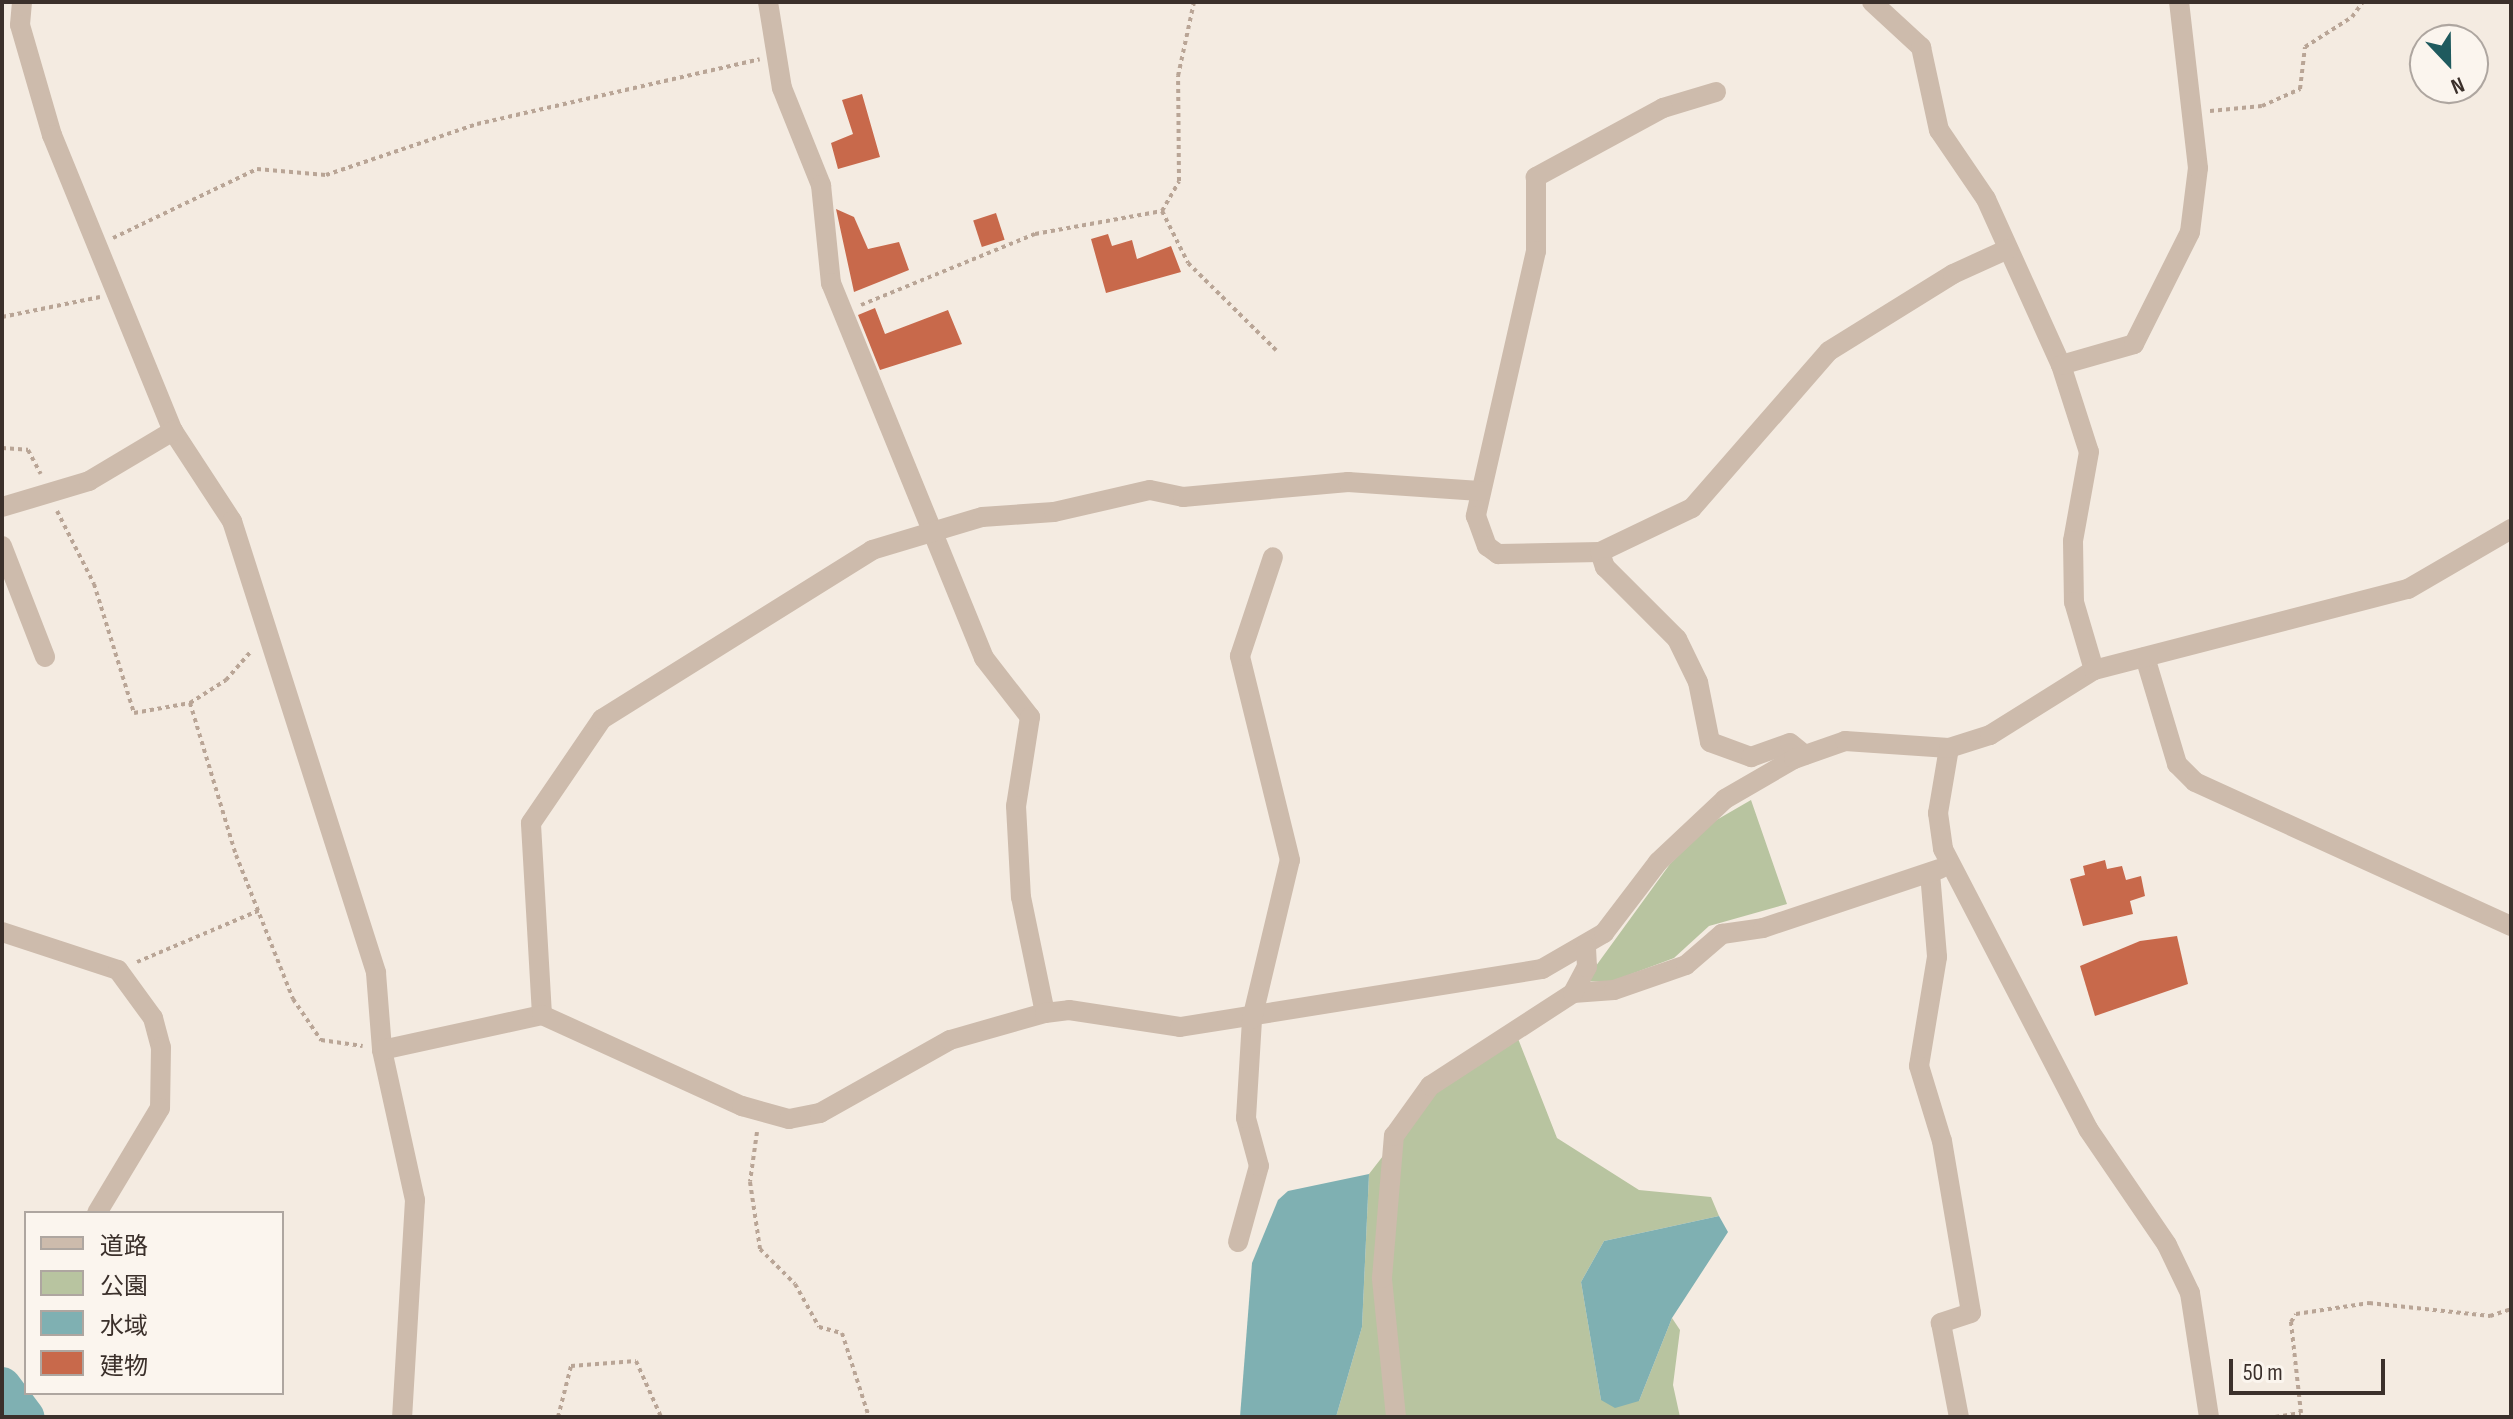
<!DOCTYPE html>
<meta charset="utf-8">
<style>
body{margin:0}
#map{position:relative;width:2513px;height:1419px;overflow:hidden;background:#f4ebe1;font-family:"Sofia Sans Condensed","Noto Sans JP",sans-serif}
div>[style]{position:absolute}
.green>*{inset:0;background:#b8c4a0}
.water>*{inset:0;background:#7fb0b2}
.river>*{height:38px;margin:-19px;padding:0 19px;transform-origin:19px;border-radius:19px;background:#7fb0b2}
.building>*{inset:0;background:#c8694b;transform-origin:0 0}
.path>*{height:4px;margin-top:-2px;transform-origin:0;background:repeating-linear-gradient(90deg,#b9a596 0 4px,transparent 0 8px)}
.minor>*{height:20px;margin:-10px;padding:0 10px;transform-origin:10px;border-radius:10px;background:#cdbbac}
span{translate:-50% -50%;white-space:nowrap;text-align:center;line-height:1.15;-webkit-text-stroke:6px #fbf5ee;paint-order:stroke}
.frame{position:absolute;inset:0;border:4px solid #3b302b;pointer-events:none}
.legend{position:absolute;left:24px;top:1211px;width:260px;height:184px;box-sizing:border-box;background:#fbf5ee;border:2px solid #aea6a0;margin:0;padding:10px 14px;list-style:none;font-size:24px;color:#3b302b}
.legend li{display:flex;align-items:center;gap:16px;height:40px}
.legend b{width:40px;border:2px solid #aea6a0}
.north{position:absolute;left:2409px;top:24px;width:80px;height:80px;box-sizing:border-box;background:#fbf5ee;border:2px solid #aea6a0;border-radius:50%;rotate:158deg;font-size:22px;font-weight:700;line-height:32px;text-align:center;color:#3b302b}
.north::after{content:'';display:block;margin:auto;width:28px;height:36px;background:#1f5a5e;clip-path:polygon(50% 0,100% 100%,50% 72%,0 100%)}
.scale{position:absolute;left:2229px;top:1359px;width:156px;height:36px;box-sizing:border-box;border:4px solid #3b302b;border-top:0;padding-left:10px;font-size:24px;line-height:28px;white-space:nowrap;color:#3b302b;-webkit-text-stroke:6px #fbf5ee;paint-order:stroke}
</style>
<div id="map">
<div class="green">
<i style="clip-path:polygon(1751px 800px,1787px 904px,1709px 926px,1674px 958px,1610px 982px,1585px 981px,1670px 864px,1713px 822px)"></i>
<i style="clip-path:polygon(1517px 1036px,1557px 1138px,1639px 1190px,1711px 1197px,1719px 1216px,1604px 1241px,1581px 1282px,1601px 1400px,1639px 1401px,1672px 1318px,1680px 1330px,1673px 1385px,1680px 1417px,1336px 1417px,1362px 1327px,1369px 1174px,1449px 1071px)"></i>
</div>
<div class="water">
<i style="clip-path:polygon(1369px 1174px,1362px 1327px,1336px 1417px,1240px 1417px,1252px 1263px,1278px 1200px,1288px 1191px)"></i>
<i style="clip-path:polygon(1719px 1216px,1728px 1232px,1672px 1318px,1639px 1401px,1615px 1408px,1601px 1400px,1581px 1282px,1604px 1241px)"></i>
</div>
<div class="river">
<i style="left:2px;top:1386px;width:39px;rotate:53deg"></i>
</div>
<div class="building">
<i style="clip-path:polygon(862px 94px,880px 157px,838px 169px,831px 143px,853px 134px,842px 100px)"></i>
<i style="clip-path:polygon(836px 209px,854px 217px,868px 249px,899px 242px,909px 270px,854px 292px)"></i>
<i style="left:996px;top:213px;width:28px;height:24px;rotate:72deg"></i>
<i style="clip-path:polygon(1108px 234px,1112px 246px,1132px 240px,1137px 259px,1171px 246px,1181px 272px,1106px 293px,1091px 239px)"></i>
<i style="clip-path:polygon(875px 308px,885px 334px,948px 310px,962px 344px,880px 370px,858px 315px)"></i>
<i style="clip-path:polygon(2105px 860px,2107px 869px,2122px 866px,2126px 880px,2141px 876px,2145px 896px,2130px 901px,2133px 914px,2083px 926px,2070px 879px,2085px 875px,2083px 866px)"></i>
<i style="clip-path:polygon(2177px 936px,2188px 984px,2095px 1016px,2080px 966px,2140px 941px)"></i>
</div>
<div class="path">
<i style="left:2210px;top:111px;width:52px;rotate:-5.5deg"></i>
<i style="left:2262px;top:106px;width:42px;rotate:-24.1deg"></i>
<i style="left:2300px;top:89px;width:42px;rotate:-83.2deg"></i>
<i style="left:2305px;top:47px;width:56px;rotate:-32.6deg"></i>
<i style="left:2352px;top:17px;width:19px;rotate:-54deg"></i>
<i style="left:1162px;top:211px;width:58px;rotate:63.4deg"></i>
<i style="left:1188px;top:263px;width:124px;rotate:44.7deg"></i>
<i style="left:113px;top:238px;width:160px;rotate:-25.6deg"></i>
<i style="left:257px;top:169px;width:69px;rotate:5deg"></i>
<i style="left:326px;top:175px;width:159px;rotate:-18.7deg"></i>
<i style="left:477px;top:124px;width:290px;rotate:-12.9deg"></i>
<i style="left:861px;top:305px;width:188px;rotate:-22.2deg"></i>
<i style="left:1035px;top:234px;width:129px;rotate:-10.3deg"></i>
<i style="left:1162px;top:211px;width:34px;rotate:-60deg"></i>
<i style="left:1179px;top:181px;width:105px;rotate:-90.5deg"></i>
<i style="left:1178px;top:76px;width:76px;rotate:-77.8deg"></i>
<i style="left:2px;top:317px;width:100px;rotate:-11.5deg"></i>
<i style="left:2px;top:448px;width:26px;rotate:4deg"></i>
<i style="left:28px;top:450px;width:27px;rotate:62deg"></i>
<i style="left:57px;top:511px;width:82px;rotate:63.1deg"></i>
<i style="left:94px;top:584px;width:135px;rotate:72.8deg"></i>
<i style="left:134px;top:713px;width:57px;rotate:-10.1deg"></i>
<i style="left:190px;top:703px;width:43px;rotate:-32.6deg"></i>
<i style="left:226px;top:680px;width:38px;rotate:-49deg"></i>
<i style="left:190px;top:703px;width:159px;rotate:73.2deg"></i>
<i style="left:236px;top:855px;width:155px;rotate:68.4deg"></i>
<i style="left:293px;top:999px;width:50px;rotate:55.7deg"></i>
<i style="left:321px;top:1040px;width:42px;rotate:8.1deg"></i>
<i style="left:137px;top:962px;width:134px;rotate:-22.9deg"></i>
<i style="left:757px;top:1132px;width:50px;rotate:98deg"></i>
<i style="left:750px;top:1182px;width:68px;rotate:81.5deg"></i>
<i style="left:760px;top:1249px;width:49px;rotate:45deg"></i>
<i style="left:795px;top:1284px;width:49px;rotate:60.8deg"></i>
<i style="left:819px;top:1327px;width:24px;rotate:15deg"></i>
<i style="left:842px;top:1333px;width:88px;rotate:72.2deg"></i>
<i style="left:558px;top:1417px;width:53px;rotate:-75.7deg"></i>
<i style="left:571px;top:1366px;width:65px;rotate:-4.4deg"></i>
<i style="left:636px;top:1361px;width:61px;rotate:65.9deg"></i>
<i style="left:686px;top:1417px;width:8px"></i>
<i style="left:838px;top:1417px;width:7px"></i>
<i style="left:2275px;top:1417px;width:26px;rotate:-9deg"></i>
<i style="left:2301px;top:1413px;width:92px;rotate:-96.3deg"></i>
<i style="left:2291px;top:1322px;width:9px;rotate:-58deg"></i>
<i style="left:2296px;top:1314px;width:74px;rotate:-8.6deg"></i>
<i style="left:2369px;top:1303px;width:122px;rotate:6.1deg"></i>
<i style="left:2490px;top:1316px;width:22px;rotate:-18deg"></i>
</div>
<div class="minor">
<i style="left:22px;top:2px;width:23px;rotate:95deg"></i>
<i style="left:20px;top:25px;width:115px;rotate:73.8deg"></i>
<i style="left:52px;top:135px;width:320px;rotate:67.8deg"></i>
<i style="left:173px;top:431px;width:108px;rotate:56.8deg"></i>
<i style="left:232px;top:521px;width:474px;rotate:72.3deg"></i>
<i style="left:376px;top:973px;width:77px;rotate:85.5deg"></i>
<i style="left:382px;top:1050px;width:154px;rotate:77.6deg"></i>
<i style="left:415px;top:1200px;width:217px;rotate:93.4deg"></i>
<i style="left:768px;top:2px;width:87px;rotate:80.8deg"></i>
<i style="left:782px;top:88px;width:105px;rotate:68.1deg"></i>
<i style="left:821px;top:185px;width:99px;rotate:84.2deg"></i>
<i style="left:831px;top:283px;width:405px;rotate:67.8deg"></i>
<i style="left:984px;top:658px;width:75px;rotate:52.1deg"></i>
<i style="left:1030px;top:717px;width:90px;rotate:98.9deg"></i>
<i style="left:1016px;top:806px;width:91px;rotate:86.9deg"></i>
<i style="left:1021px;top:897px;width:118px;rotate:78.3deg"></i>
<i style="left:1872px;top:2px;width:67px;rotate:42.6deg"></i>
<i style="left:1921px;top:47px;width:85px;rotate:77.8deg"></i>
<i style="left:1939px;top:130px;width:83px;rotate:55.7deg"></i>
<i style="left:1986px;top:199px;width:182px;rotate:65.7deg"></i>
<i style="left:2061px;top:365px;width:91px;rotate:72.2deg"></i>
<i style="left:2089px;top:452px;width:90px;rotate:100.2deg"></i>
<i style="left:2073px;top:541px;width:61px;rotate:89.1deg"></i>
<i style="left:2074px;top:602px;width:71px;rotate:73.6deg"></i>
<i style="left:1716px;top:92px;width:55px;rotate:163.2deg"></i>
<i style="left:1663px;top:108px;width:145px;rotate:151.5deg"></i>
<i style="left:1536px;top:177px;width:74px;rotate:90deg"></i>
<i style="left:1536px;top:251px;width:272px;rotate:102.8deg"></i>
<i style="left:1476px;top:516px;width:32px;rotate:70deg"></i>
<i style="left:1487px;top:546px;width:14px;rotate:36deg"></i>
<i style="left:1498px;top:554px;width:102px;rotate:-1.1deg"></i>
<i style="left:1600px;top:552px;width:102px;rotate:-25.6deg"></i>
<i style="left:1692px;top:508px;width:208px;rotate:-48.9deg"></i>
<i style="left:1829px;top:351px;width:146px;rotate:-31.8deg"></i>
<i style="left:1953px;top:274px;width:60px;rotate:-24.4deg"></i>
<i style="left:2061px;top:365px;width:76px;rotate:-16deg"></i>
<i style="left:2134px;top:344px;width:125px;rotate:-63.4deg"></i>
<i style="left:2190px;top:232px;width:64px;rotate:-82.9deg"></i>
<i style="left:2198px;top:168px;width:167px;rotate:-96.5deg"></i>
<i style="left:2px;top:507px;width:91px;rotate:-16.6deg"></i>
<i style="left:89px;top:481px;width:98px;rotate:-30.8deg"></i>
<i style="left:2px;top:546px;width:119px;rotate:68.8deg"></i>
<i style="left:1600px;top:552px;width:16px;rotate:72deg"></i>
<i style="left:1605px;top:567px;width:102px;rotate:45deg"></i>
<i style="left:1677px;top:639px;width:48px;rotate:64deg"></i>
<i style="left:1698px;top:682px;width:61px;rotate:78.7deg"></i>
<i style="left:1710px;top:742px;width:44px;rotate:20.1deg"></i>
<i style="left:1751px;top:757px;width:41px;rotate:-19.7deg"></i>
<i style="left:1790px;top:743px;width:19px;rotate:39deg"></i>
<i style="left:2145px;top:657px;width:112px;rotate:73.3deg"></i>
<i style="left:2177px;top:764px;width:25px;rotate:45deg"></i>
<i style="left:2195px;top:782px;width:347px;rotate:24.5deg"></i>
<i style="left:1949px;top:748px;width:66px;rotate:99.6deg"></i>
<i style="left:1938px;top:813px;width:36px;rotate:82deg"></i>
<i style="left:1943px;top:849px;width:315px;rotate:62.6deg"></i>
<i style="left:2088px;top:1129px;width:140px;rotate:55.7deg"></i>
<i style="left:2167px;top:1245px;width:53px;rotate:64.4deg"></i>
<i style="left:2190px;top:1293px;width:125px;rotate:81.3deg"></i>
<i style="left:1930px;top:873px;width:84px;rotate:85.2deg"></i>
<i style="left:1937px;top:957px;width:110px;rotate:99.4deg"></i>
<i style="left:1919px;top:1066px;width:78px;rotate:73deg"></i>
<i style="left:1942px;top:1141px;width:174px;rotate:80.4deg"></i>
<i style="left:1971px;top:1313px;width:32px;rotate:162deg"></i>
<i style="left:1941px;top:1323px;width:96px;rotate:79.2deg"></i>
<i style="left:2px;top:932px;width:122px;rotate:18.1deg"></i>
<i style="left:118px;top:970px;width:59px;rotate:53.9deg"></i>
<i style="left:153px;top:1018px;width:30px;rotate:75deg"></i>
<i style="left:161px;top:1047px;width:61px;rotate:90.9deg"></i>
<i style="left:160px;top:1108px;width:122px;rotate:121deg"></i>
<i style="left:1573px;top:993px;width:41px;rotate:-4.2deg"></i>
<i style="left:1614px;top:990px;width:76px;rotate:-19.1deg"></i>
<i style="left:1686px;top:965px;width:48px;rotate:-40.7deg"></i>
<i style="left:1722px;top:934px;width:41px;rotate:-8.3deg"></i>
<i style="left:1763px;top:928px;width:186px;rotate:-18.5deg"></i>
<i style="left:542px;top:1015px;width:192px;rotate:-93.3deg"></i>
<i style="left:531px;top:823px;width:126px;rotate:-55.7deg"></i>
<i style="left:602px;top:719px;width:319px;rotate:-32deg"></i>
<i style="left:872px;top:550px;width:115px;rotate:-16.7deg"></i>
<i style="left:982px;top:517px;width:72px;rotate:-4deg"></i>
<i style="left:1054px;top:512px;width:98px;rotate:-12.9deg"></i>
<i style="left:1150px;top:490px;width:34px;rotate:12deg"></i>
<i style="left:1183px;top:497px;width:166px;rotate:-5.2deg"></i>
<i style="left:1348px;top:482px;width:132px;rotate:3.9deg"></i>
<i style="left:382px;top:1050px;width:164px;rotate:-12.3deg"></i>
<i style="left:542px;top:1015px;width:220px;rotate:24.5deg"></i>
<i style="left:742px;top:1106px;width:49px;rotate:15.5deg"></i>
<i style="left:789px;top:1119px;width:32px;rotate:-11deg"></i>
<i style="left:820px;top:1113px;width:149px;rotate:-29.3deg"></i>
<i style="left:950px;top:1040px;width:99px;rotate:-15.9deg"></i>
<i style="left:1045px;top:1013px;width:24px;rotate:-7deg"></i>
<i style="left:1069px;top:1010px;width:112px;rotate:8.7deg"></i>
<i style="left:1180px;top:1027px;width:367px;rotate:-9.1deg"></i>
<i style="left:1542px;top:969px;width:72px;rotate:-30.1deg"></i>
<i style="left:1604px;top:933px;width:89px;rotate:-52.7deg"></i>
<i style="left:1658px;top:862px;width:92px;rotate:-43.2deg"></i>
<i style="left:1725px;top:799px;width:80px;rotate:-30.1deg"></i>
<i style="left:1794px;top:759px;width:54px;rotate:-19.4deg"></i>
<i style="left:1845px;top:741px;width:104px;rotate:3.9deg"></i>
<i style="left:1949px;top:748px;width:43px;rotate:-17.6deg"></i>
<i style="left:1990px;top:735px;width:123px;rotate:-32deg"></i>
<i style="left:2094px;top:670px;width:324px;rotate:-14.5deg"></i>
<i style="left:2408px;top:589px;width:119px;rotate:-30.2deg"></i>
<i style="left:1238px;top:1242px;width:79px;rotate:-74.6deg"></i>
<i style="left:1259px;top:1166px;width:50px;rotate:-105.2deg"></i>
<i style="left:1246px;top:1118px;width:99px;rotate:-86.5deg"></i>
<i style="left:1252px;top:1019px;width:163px;rotate:-76.6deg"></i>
<i style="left:1290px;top:860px;width:210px;rotate:-103.8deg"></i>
<i style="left:1240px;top:656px;width:104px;rotate:-71.6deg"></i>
<i style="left:1396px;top:1417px;width:140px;rotate:-95.8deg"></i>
<i style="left:1382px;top:1278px;width:143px;rotate:-85.2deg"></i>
<i style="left:1394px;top:1136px;width:62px;rotate:-54.2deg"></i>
<i style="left:1430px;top:1086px;width:171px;rotate:-33deg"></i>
<i style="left:1573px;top:993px;width:30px;rotate:-62deg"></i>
<i style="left:1587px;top:967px;width:20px;rotate:-93deg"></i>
</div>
<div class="frame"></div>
<ul class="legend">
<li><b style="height:10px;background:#cdbbac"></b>道路</li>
<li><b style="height:22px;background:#b8c4a0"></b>公園</li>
<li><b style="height:22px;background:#7fb0b2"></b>水域</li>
<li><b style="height:22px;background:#c8694b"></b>建物</li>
</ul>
<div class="north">N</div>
<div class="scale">50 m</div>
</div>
